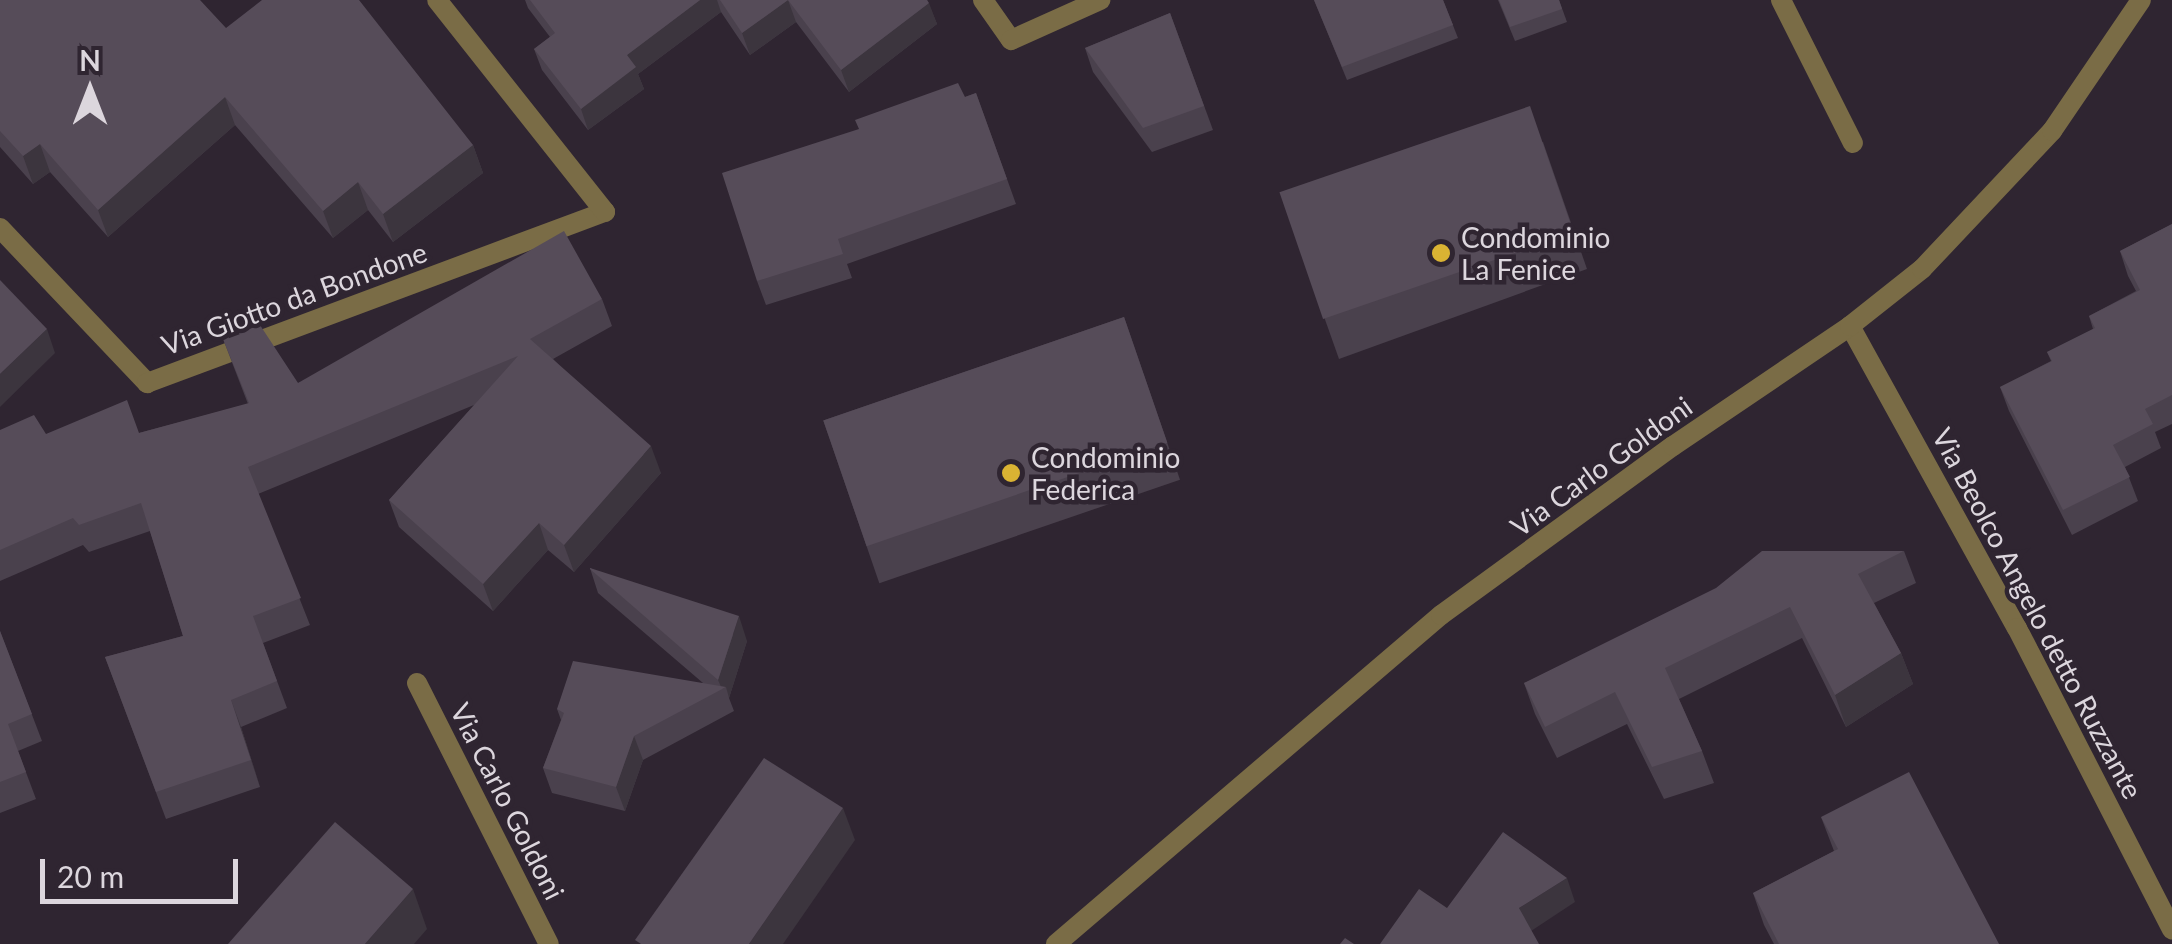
<!DOCTYPE html>
<style>
body{margin:0}
#map{position:relative;width:2172px;height:944px;overflow:hidden;background:#2f2531;font-family:Lato,sans-serif}
div>[style]{position:absolute}
.street>*{height:20px;margin:-10px;padding:0 10px;transform-origin:10px;border-radius:10px;background:#7a6c46}
.wall>*{inset:0;background:#4a414d;transform-origin:0 0}
.shaded-wall>*{inset:0;background:#3c353e}
.building>*{inset:0;background:#564c59;transform-origin:0 0}
.dots>*{width:28px;height:28px;translate:-50% -50%;box-sizing:border-box;border:5px solid #2f2531;border-radius:50%}
span{translate:-50% -50%;white-space:nowrap;text-align:center;line-height:1.15;-webkit-text-stroke:9px #2f2531;paint-order:stroke}
.poi-label{font-size:28px;color:#dcd6dd}
.left{translate:0 -50%;text-align:left}
.street-label{font-size:28px;color:#dcd6dd}
.north{position:absolute;left:40px;top:40px;width:100px;height:100px;-webkit-text-stroke:8px #2f2531;paint-order:stroke;rotate:0deg;font-size:28px;font-weight:700;line-height:40px;text-align:center;color:#dcd6dd}
.north::after{content:'';display:block;margin:auto;width:35px;height:45px;background:#dcd6dd;clip-path:polygon(50% 0,100% 100%,50% 72%,0 100%)}
.scale{position:absolute;left:40px;top:859px;width:198px;height:45px;box-sizing:border-box;border:5px solid #dcd6dd;border-top:0;padding-left:12px;font-size:30px;line-height:35px;white-space:nowrap;color:#dcd6dd;-webkit-text-stroke:8px #2f2531;paint-order:stroke}
</style>
<div id="map">
<div class="street">
<i style="left:983px;top:0;width:49px;rotate:55deg"></i>
<i style="left:1011px;top:40px;width:98px;rotate:-24.2deg"></i>
<i style="left:1781px;top:0;width:160px;rotate:63.3deg"></i>
<i style="left:0;top:228px;width:214px;rotate:46.5deg"></i>
<i style="left:147px;top:383px;width:489px;rotate:-20.5deg"></i>
<i style="left:605px;top:212px;width:270px;rotate:-128.4deg"></i>
<i style="left:1850px;top:326px;width:345px;rotate:61.1deg"></i>
<i style="left:2017px;top:628px;width:339px;rotate:62.8deg"></i>
<i style="left:417px;top:683px;width:292px;rotate:63.2deg"></i>
<i style="left:1056px;top:944px;width:506px;rotate:-40.52deg"></i>
<i style="left:1441px;top:615px;width:287px;rotate:-36.1deg"></i>
<i style="left:1673px;top:446px;width:214px;rotate:-34.1deg"></i>
<i style="left:1850px;top:326px;width:92px;rotate:-38.4deg"></i>
<i style="left:1922px;top:269px;width:190px;rotate:-46.7deg"></i>
<i style="left:2052px;top:131px;width:158px;rotate:-55.8deg"></i>
</div>
<div class="wall">
<i style="clip-path:polygon(0 0,226px 28px,473px 145px,483px 173px,393px 242px,368px 210px,333px 238px,235px 125px,108px 237px,50px 172px,33px 184px,0 147px)"></i>
<i style="clip-path:polygon(525px 0,927px 0,937px 24px,849px 92px,796px 22px,750px 55px,721px 12px,638px 74px,644px 89px,588px 130px,542px 70px,534px 49px,550px 37px,528px 8px)"></i>
<i style="clip-path:polygon(1314px 0,1443px 0,1458px 38px,1347px 80px)"></i>
<i style="clip-path:polygon(1498px 0,1559px 0,1567px 22px,1515px 41px)"></i>
<i style="clip-path:polygon(1170px 13px,1213px 130px,1152px 152px,1093px 72px,1085px 48px)"></i>
<i style="clip-path:polygon(976px 93px,1016px 204px,847px 264px,852px 278px,766px 305px,757px 281px,965px 97px)"></i>
<i style="clip-path:polygon(1543px 142px,1587px 269px,1339px 359px,1283px 201px)"></i>
<i style="clip-path:polygon(2172px 224px,2172px 424px,2155px 432px,2161px 448px,2125px 467px,2138px 501px,2072px 535px,2009px 411px,2000px 387px,2051px 361px,2047px 352px,2093px 329px,2089px 316px,2136px 291px,2128px 276px,2120px 251px)"></i>
<i style="clip-path:polygon(602px 299px,612px 326px,553px 359px,661px 473px,574px 572px,548px 550px,493px 611px,399px 527px,389px 500px,474px 405px,258px 494px,310px 625px,263px 643px,287px 708px,241px 727px,260px 787px,166px 819px,105px 657px,183px 636px,150px 531px,89px 552px,83px 545px,0 581px,0 430px,46px 434px,139px 433px,248px 404px,223px 339px,298px 383px)"></i>
<i style="left:1124px;top:317px;width:172px;height:318px;rotate:71deg"></i>
<i style="clip-path:polygon(1904px 551px,1916px 583px,1874px 603px,1901px 653px,1913px 684px,1846px 727px,1802px 638px,1679px 699px,1702px 751px,1714px 783px,1664px 799px,1627px 724px,1557px 758px,1535px 714px,1524px 683px)"></i>
<i style="clip-path:polygon(590px 568px,747px 641px,729px 698px,734px 711px,643px 760px,625px 811px,552px 793px,543px 768px,561px 720px,557px 709px,703px 683px,598px 593px)"></i>
<i style="clip-path:polygon(0 631px,42px 741px,18px 751px,36px 799px,0 813px)"></i>
<i style="clip-path:polygon(1821px 817px,1999px 944px,1774px 944px,1764px 925px,1753px 893px,1834px 851px)"></i>
</div>
<div class="shaded-wall">
<i style="clip-path:polygon(700px 0,717px 0,721px 12px,638px 74px,644px 89px,588px 130px,581px 109px,627px 55px)"></i>
<i style="clip-path:polygon(788px 0,796px 22px,750px 55px,742px 33px)"></i>
<i style="clip-path:polygon(929px 3px,937px 24px,849px 92px,841px 70px)"></i>
<i style="clip-path:polygon(225px 97px,235px 125px,108px 237px,98px 210px)"></i>
<i style="clip-path:polygon(40px 144px,50px 172px,33px 184px,23px 156px)"></i>
<i style="clip-path:polygon(473px 145px,483px 173px,393px 242px,383px 214px)"></i>
<i style="clip-path:polygon(358px 182px,368px 210px,333px 238px,323px 211px)"></i>
<i style="clip-path:polygon(47px 329px,55px 353px,0 407px,0 374px)"></i>
<i style="clip-path:polygon(651px 446px,661px 473px,574px 572px,564px 545px)"></i>
<i style="clip-path:polygon(539px 523px,548px 550px,493px 611px,483px 584px)"></i>
<i style="clip-path:polygon(739px 616px,747px 641px,729px 698px,726px 687px,722px 689px,718px 680px)"></i>
<i style="clip-path:polygon(1901px 653px,1913px 684px,1846px 727px,1835px 695px)"></i>
<i style="clip-path:polygon(231px 700px,241px 727px,260px 787px)"></i>
<i style="clip-path:polygon(634px 736px,643px 760px,625px 811px,616px 787px)"></i>
<i style="clip-path:polygon(843px 808px,855px 840px,783px 944px,749px 944px)"></i>
<i style="clip-path:polygon(1567px 878px,1575px 902px,1528px 933px,1519px 908px)"></i>
<i style="clip-path:polygon(413px 889px,427px 929px,414px 944px,365px 944px)"></i>
</div>
<div class="building">
<i style="clip-path:polygon(0 0,200px 0,226px 28px,262px 0,359px 0,473px 145px,383px 214px,358px 182px,323px 211px,225px 97px,98px 210px,40px 144px,23px 156px,0 131px)"></i>
<i style="clip-path:polygon(530px 0,700px 0,627px 55px,636px 67px,581px 109px,534px 49px,555px 33px)"></i>
<i style="clip-path:polygon(720px 0,927px 0,929px 3px,841px 70px,788px 0,742px 33px)"></i>
<i style="clip-path:polygon(1314px 0,1443px 0,1453px 25px,1342px 67px)"></i>
<i style="clip-path:polygon(1499px 0,1559px 0,1562px 9px,1510px 27px)"></i>
<i style="clip-path:polygon(1170px 13px,1204px 106px,1143px 128px,1085px 48px)"></i>
<i style="clip-path:polygon(958px 83px,965px 97px,976px 93px,1007px 179px,838px 239px,843px 254px,757px 281px,722px 173px,859px 129px,855px 120px)"></i>
<i style="left:1530px;top:106px;width:134px;height:265px;rotate:71deg"></i>
<i style="clip-path:polygon(2172px 224px,2172px 395px,2145px 409px,2153px 424px,2113px 445px,2130px 477px,2063px 510px,2000px 387px,2052px 361px,2047px 352px,2095px 328px,2089px 316px,2140px 290px,2120px 251px)"></i>
<i style="clip-path:polygon(564px 231px,602px 299px,530px 339px,651px 446px,564px 545px,539px 523px,483px 584px,389px 500px,518px 356px,248px 467px,301px 598px,253px 616px,277px 681px,231px 700px,251px 760px,156px 792px,105px 657px,183px 636px,141px 503px,79px 525px,73px 518px,0 550px,0 430px,34px 415px,46px 434px,127px 400px,139px 433px,249px 403px,223px 339px,260px 325px,298px 383px)"></i>
<i style="clip-path:polygon(0 280px,47px 329px,0 374px)"></i>
<i style="left:1124px;top:317px;width:133px;height:318px;rotate:71deg"></i>
<i style="clip-path:polygon(1762px 551px,1904px 551px,1858px 574px,1901px 653px,1835px 695px,1790px 607px,1665px 668px,1702px 751px,1652px 767px,1615px 692px,1545px 727px,1524px 683px,1716px 588px)"></i>
<i style="clip-path:polygon(590px 568px,739px 616px,718px 680px,590px 569px)"></i>
<i style="clip-path:polygon(0 631px,32px 714px,8px 724px,26px 772px,0 782px)"></i>
<i style="clip-path:polygon(573px 661px,726px 687px,634px 736px,616px 787px,543px 768px,564px 713px,557px 709px)"></i>
<i style="clip-path:polygon(764px 758px,843px 808px,749px 944px,641px 944px,635px 940px)"></i>
<i style="clip-path:polygon(1909px 772px,1999px 944px,1779px 944px,1753px 893px,1838px 849px,1821px 817px)"></i>
<i style="clip-path:polygon(335px 822px,413px 889px,365px 944px,228px 944px)"></i>
<i style="clip-path:polygon(1503px 832px,1567px 878px,1519px 908px,1539px 944px,1380px 944px,1419px 889px,1447px 908px)"></i>
<i style="clip-path:polygon(1345px 938px,1354px 944px,1340px 944px)"></i>
</div>
<div class="dots">
<i style="left:1441px;top:253px;background:#dab333"></i>
<i style="left:1011px;top:473px;background:#dab333"></i>
</div>
<div class="poi-label">
<span class="left" style="left:1461px;top:253px">Condominio<br>La Fenice</span>
<span class="left" style="left:1031px;top:473px">Condominio<br>Federica</span>
</div>
<div class="street-label">
<span style="left:294px;top:298px;rotate:-20deg">Via Giotto da Bondone</span>
<span style="left:1601px;top:466px;rotate:-36deg">Via Carlo Goldoni</span>
<span style="left:2038px;top:613px;rotate:62deg">Via Beolco Angelo detto Ruzzante</span>
<span style="left:508px;top:801px;rotate:63deg">Via Carlo Goldoni</span>
</div>
<div class="north">N</div>
<div class="scale">20 m</div>
</div>
